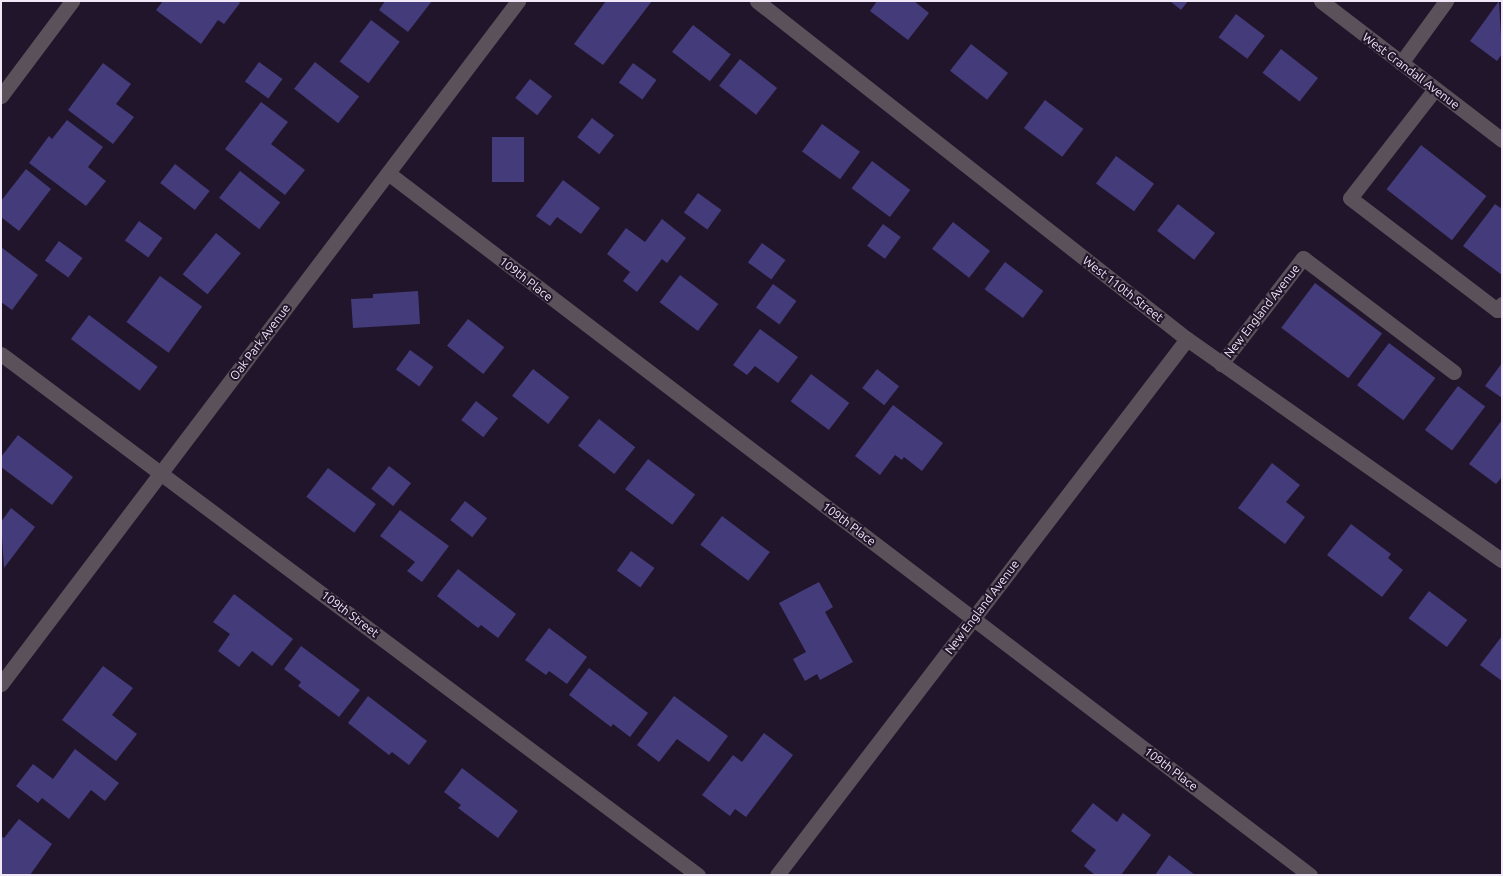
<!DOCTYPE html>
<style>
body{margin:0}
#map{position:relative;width:1503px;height:876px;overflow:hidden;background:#21152b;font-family:Ubuntu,sans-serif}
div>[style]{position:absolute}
.building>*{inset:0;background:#443b7a;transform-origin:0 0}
.street>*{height:15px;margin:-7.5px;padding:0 7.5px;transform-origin:7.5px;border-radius:7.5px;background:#5b515a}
span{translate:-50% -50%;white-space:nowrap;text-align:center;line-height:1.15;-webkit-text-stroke:4px #21152b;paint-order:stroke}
.street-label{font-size:12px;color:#f0e8f7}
.frame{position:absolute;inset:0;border:2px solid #f0e8f7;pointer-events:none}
</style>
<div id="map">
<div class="building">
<i style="clip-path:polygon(163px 1px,238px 1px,240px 3px,224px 24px,218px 20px,201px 44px,156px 10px)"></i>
<i style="clip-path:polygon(385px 1px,432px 1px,408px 32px,379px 10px)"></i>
<i style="clip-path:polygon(606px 1px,652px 1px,603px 65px,574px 44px)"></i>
<i style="clip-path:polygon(877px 1px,914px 1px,929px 13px,908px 40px,870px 11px)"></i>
<i style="clip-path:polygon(1170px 1px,1188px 1px,1181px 10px)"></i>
<i style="clip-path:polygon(1499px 1px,1502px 54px,1497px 61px,1470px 41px)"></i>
<i style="left:1236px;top:14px;width:36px;height:29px;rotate:37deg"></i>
<i style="left:371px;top:20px;width:36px;height:52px;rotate:37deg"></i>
<i style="left:693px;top:25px;width:48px;height:34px;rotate:38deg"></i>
<i style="left:971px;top:44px;width:47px;height:34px;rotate:38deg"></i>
<i style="left:1281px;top:49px;width:47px;height:30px;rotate:38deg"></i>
<i style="left:740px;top:59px;width:47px;height:34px;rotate:38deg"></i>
<i style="left:259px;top:62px;width:29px;height:24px;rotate:36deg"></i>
<i style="left:315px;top:62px;width:56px;height:34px;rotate:38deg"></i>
<i style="clip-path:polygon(103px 63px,131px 84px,116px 104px,134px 117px,113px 144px,68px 110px)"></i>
<i style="left:633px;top:63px;width:29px;height:24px;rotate:36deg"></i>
<i style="left:530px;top:79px;width:28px;height:24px;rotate:38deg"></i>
<i style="left:1045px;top:100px;width:48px;height:35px;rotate:37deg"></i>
<i style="clip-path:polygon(261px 102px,288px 122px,271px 144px,305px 170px,285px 195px,225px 149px)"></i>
<i style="left:592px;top:118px;width:28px;height:24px;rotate:38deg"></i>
<i style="clip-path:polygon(67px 120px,103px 147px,88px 167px,106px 181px,86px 206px,29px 163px,49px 136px,52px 139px)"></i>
<i style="left:822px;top:124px;width:47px;height:34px;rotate:36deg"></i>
<i style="left:492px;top:137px;width:32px;height:45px"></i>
<i style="left:1421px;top:145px;width:83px;height:56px;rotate:38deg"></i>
<i style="left:1116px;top:156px;width:47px;height:34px;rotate:36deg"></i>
<i style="left:872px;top:161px;width:48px;height:34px;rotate:37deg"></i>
<i style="left:175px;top:164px;width:44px;height:24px;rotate:38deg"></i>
<i style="clip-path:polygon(26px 169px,51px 189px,19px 231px,1px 217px,1px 201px)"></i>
<i style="left:240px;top:171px;width:51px;height:34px;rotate:38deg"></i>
<i style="clip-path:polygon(563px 180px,600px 208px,581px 234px,557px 217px,550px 226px,536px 216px)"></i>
<i style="left:698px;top:193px;width:29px;height:24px;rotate:36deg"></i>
<i style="left:1178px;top:204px;width:47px;height:34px;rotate:38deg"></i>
<i style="clip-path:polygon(1495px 204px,1502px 209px,1502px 275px,1463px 246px)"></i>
<i style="clip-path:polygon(662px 219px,686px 238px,667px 263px,662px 259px,637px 292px,623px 281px,630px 272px,607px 254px,626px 228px,645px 242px)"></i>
<i style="left:139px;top:221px;width:29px;height:24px;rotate:36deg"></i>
<i style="left:953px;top:222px;width:47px;height:34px;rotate:38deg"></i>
<i style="left:883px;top:224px;width:22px;height:27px;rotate:36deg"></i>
<i style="left:216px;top:233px;width:32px;height:53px;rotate:39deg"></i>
<i style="left:59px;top:241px;width:29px;height:24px;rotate:36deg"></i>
<i style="left:762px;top:243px;width:29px;height:24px;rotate:36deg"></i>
<i style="clip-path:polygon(1px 247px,38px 275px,12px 310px,1px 302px)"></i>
<i style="left:1005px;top:262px;width:48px;height:34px;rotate:37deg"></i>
<i style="left:680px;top:275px;width:48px;height:34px;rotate:37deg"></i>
<i style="left:160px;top:276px;width:52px;height:57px;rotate:36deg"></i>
<i style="left:1315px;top:283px;width:84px;height:56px;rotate:37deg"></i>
<i style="left:773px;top:284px;width:29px;height:29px;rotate:36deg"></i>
<i style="clip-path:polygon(418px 291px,420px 324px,353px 328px,351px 299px,373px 298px,373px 294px)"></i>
<i style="left:89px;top:315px;width:86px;height:30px;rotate:37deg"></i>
<i style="left:468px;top:319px;width:46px;height:34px;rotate:38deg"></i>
<i style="clip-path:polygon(760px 329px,798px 357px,778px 383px,755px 366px,747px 375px,733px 365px)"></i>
<i style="left:1389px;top:343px;width:58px;height:53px;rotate:37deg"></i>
<i style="left:410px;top:350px;width:29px;height:24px;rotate:36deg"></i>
<i style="clip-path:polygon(1502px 363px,1502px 398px,1485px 386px)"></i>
<i style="left:533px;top:369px;width:46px;height:34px;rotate:38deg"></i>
<i style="left:877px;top:369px;width:28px;height:24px;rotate:38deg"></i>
<i style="left:811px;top:374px;width:48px;height:34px;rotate:37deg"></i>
<i style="left:1458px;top:386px;width:34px;height:55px;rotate:37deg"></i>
<i style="left:476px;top:401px;width:28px;height:24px;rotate:38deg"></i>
<i style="clip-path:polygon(893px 405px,943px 443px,922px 471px,904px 457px,902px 460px,895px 455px,880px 475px,855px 456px)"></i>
<i style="left:599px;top:419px;width:46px;height:34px;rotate:38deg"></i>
<i style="clip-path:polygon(1502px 420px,1502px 477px,1496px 484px,1469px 464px)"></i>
<i style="clip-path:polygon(18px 435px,73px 477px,52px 505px,1px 467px,1px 457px)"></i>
<i style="left:648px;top:459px;width:59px;height:38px;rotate:37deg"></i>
<i style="clip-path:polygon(1272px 463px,1300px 485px,1286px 502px,1305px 517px,1285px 544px,1238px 508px)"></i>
<i style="left:389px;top:466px;width:28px;height:29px;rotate:38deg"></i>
<i style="left:328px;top:468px;width:60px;height:36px;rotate:37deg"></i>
<i style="left:465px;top:501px;width:28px;height:24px;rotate:38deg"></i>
<i style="clip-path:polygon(11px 508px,35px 527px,4px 568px,1px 522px)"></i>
<i style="clip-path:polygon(400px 510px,449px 546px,422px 582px,407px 571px,415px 562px,380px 536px)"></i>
<i style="left:722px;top:516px;width:60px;height:36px;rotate:37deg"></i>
<i style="clip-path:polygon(1351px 524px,1391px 554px,1388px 558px,1403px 570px,1382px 597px,1327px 555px)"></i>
<i style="left:631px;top:551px;width:29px;height:24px;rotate:36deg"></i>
<i style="clip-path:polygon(458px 569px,516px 614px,498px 638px,481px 625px,478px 628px,437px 596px)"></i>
<i style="clip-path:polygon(819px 582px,833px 607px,825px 612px,853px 662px,820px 680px,817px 674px,805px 681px,793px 659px,806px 652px,779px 603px)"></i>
<i style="left:1429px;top:591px;width:48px;height:34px;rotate:37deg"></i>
<i style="clip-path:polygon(234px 594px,293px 639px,272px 666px,252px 651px,239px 667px,218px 651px,230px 634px,213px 622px)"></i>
<i style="clip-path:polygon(549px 628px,587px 657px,567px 684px,549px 671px,546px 675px,525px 660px)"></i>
<i style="clip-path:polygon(1502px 636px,1502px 681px,1480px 665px)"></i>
<i style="clip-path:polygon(301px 646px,360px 690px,339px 717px,298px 686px,301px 682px,284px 669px)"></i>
<i style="clip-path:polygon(103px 666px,133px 688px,112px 715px,137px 734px,116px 761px,62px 720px)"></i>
<i style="clip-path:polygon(589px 668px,648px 713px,630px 737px,613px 724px,611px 727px,569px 695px)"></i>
<i style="clip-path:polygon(368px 696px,427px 741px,409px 765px,392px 752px,389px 755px,348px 723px)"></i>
<i style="clip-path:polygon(674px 696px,728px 736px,709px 762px,677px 739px,659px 762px,637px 745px)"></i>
<i style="clip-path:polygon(764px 733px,793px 755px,746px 817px,735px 809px,730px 816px,702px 795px,733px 755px,742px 762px)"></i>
<i style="clip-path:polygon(75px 749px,119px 783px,105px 801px,91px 790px,69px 819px,42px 798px,38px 803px,16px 786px,33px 764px,53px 779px)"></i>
<i style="clip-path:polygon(462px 768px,518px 811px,498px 838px,458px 808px,461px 805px,444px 792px)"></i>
<i style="clip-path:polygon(1093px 803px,1117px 822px,1123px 813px,1151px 835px,1121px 875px,1095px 875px,1084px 866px,1096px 850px,1071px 831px)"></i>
<i style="clip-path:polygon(19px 819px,52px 844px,30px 875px,1px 875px,1px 836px,4px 838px)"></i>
<i style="clip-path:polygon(1169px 855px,1195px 875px,1155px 875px)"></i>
</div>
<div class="street">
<i style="left:757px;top:1px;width:547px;rotate:38.17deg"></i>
<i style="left:1187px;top:339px;width:385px;rotate:35.1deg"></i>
<i style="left:1321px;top:1px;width:228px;rotate:37.5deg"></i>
<i style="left:1401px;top:63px;width:77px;rotate:-54deg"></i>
<i style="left:1435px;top:89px;width:138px;rotate:127.9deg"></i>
<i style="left:1350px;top:198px;width:185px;rotate:37.3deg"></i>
<i style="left:1497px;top:310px;width:8px;rotate:-50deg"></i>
<i style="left:1px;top:96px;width:119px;rotate:-53.2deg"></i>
<i style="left:388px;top:173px;width:1159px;rotate:37.29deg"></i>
<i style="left:1px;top:354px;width:870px;rotate:36.78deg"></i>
<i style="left:1221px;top:364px;width:134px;rotate:-52.3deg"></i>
<i style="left:1303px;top:258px;width:189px;rotate:37.1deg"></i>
<i style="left:1px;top:684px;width:857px;rotate:-52.88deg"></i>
<i style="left:777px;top:875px;width:675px;rotate:-52.59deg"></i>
</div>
<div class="street-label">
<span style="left:1411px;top:71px;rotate:37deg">West Crandall Avenue</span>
<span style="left:526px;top:279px;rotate:38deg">109th Place</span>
<span style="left:1123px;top:289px;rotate:38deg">West 110th Street</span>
<span style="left:1262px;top:311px;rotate:-52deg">New England Avenue</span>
<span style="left:260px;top:342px;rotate:-53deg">Oak Park Avenue</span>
<span style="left:849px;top:524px;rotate:37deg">109th Place</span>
<span style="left:982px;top:607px;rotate:-53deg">New England Avenue</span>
<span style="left:350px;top:614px;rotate:37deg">109th Street</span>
<span style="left:1171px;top:769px;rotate:37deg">109th Place</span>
</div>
<div class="frame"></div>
</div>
